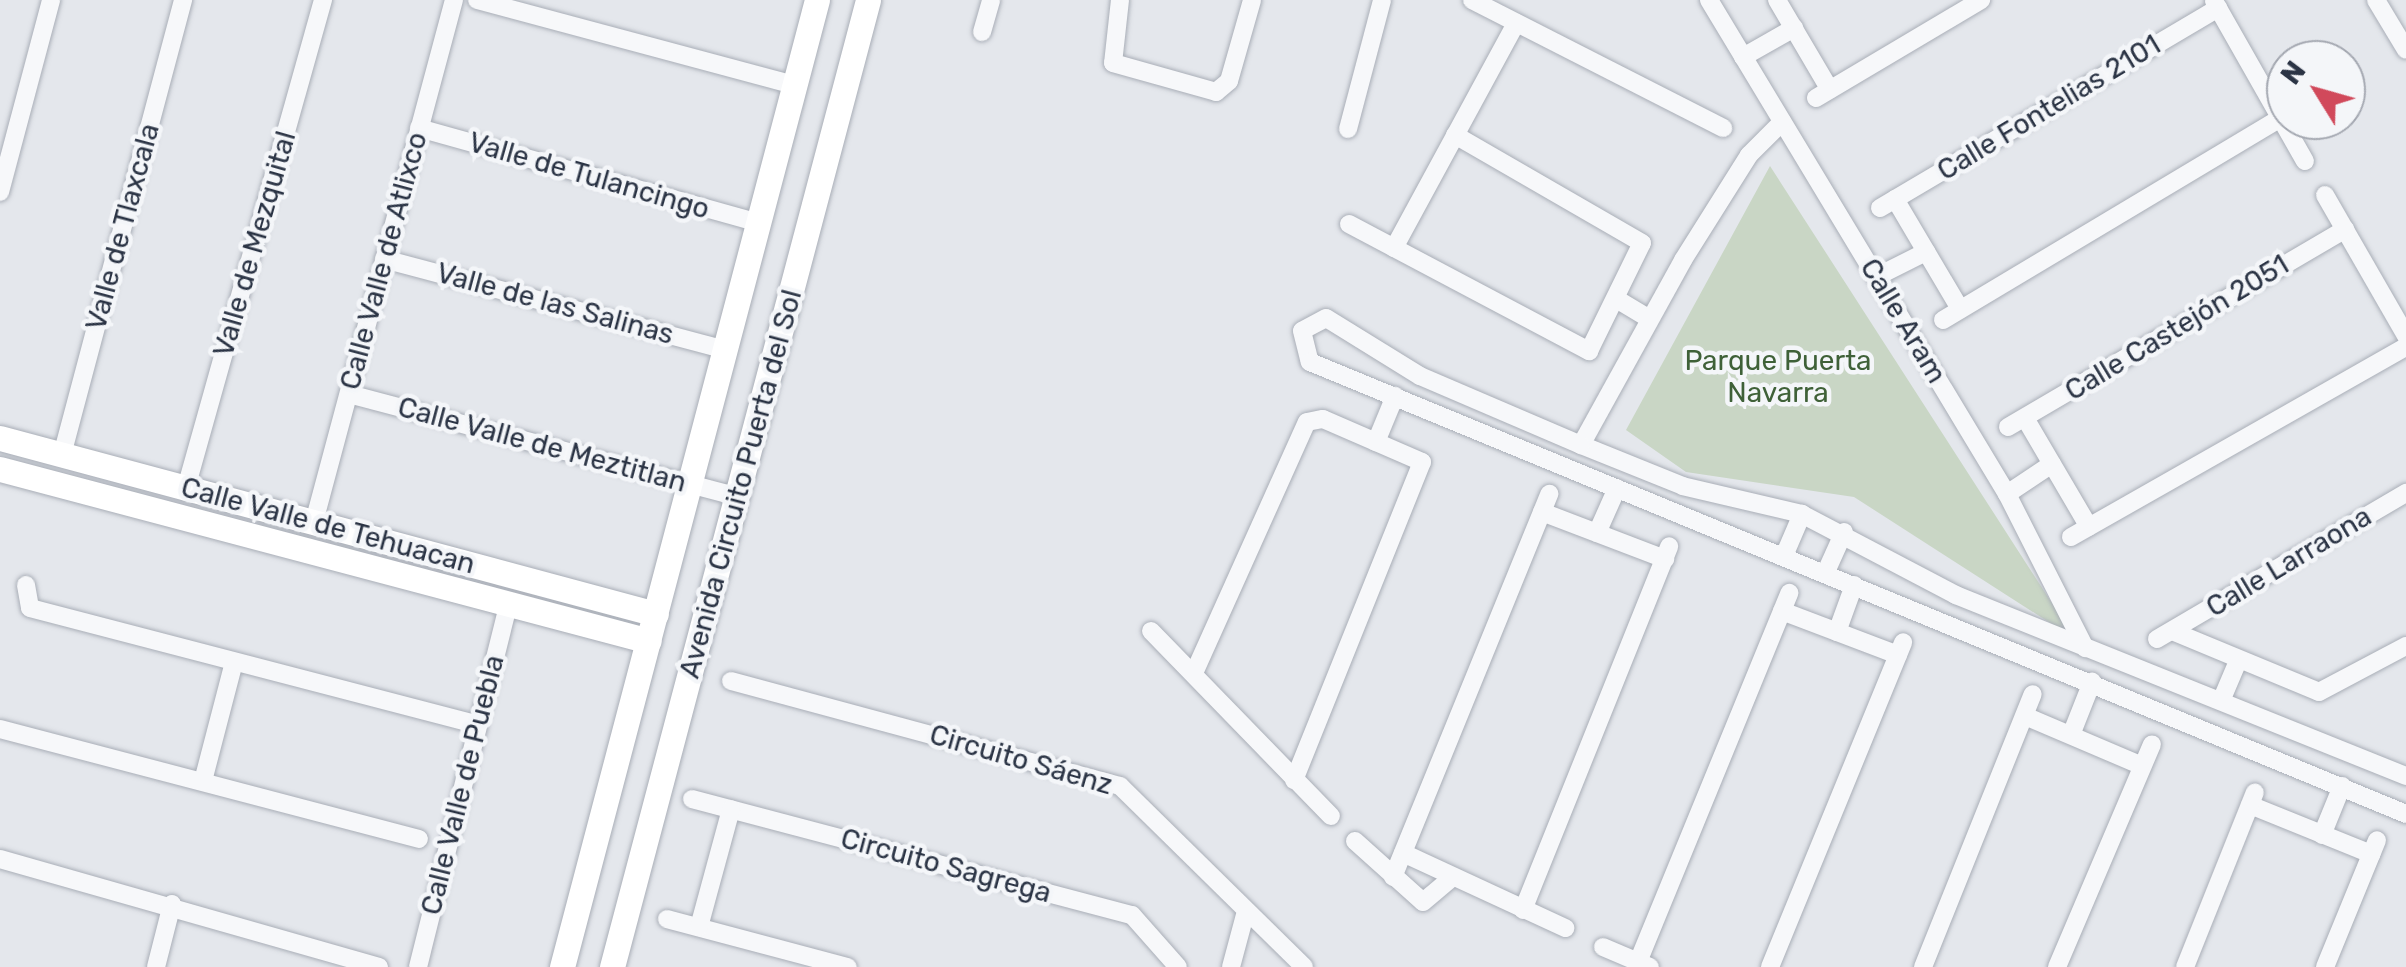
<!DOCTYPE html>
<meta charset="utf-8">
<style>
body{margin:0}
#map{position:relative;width:2406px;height:967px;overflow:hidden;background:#e4e7ec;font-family:Rubik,sans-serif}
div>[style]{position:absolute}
.green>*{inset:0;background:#c9d6c5}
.roads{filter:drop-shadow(0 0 2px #a9aeb7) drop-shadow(0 0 2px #a9aeb7)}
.street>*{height:18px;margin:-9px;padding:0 9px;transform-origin:9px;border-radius:9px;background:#f7f8fa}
.secondary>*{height:25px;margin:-12.5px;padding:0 12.5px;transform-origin:12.5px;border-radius:12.5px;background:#fff}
span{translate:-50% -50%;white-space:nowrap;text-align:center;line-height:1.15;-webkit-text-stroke:9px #f4f6f9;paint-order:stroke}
.street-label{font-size:28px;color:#2b3445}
.park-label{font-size:28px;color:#3f6138}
.north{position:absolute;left:2266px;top:40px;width:100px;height:100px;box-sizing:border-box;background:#f4f6f9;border:2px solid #a4a8b1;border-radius:50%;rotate:307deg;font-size:28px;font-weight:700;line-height:40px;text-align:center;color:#2b3445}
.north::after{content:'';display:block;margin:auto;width:35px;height:45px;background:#d1495b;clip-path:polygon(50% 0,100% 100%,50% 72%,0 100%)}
</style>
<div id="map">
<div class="green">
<i style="clip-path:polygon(1770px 166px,2075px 639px,1854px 497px,1686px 472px,1626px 430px)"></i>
</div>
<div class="roads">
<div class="street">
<i style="left:477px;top:0;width:329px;rotate:15deg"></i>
<i style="left:1120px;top:0;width:63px;rotate:96.3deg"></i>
<i style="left:1113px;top:63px;width:107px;rotate:15.7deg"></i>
<i style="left:1216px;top:92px;width:17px;rotate:-40deg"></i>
<i style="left:1229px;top:81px;width:84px;rotate:-74.1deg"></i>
<i style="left:1472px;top:0;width:282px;rotate:27deg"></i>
<i style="left:1709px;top:0;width:577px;rotate:58.9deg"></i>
<i style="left:2007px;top:494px;width:173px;rotate:63.1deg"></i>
<i style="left:1777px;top:0;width:104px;rotate:59.5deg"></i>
<i style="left:2376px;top:0;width:58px;rotate:59deg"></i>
<i style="left:2214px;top:1px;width:184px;rotate:60.4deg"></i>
<i style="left:982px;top:32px;width:33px;rotate:-74deg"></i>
<i style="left:1743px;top:57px;width:59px;rotate:-29.6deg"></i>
<i style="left:1816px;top:98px;width:192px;rotate:-30.7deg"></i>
<i style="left:419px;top:128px;width:353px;rotate:15.6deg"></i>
<i style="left:1348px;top:129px;width:133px;rotate:-75.2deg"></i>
<i style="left:0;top:192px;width:199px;rotate:-75.1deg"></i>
<i style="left:2325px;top:195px;width:163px;rotate:60.1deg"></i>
<i style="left:1895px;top:199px;width:128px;rotate:59.4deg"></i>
<i style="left:1880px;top:208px;width:393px;rotate:-30.6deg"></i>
<i style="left:1349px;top:224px;width:272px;rotate:27.9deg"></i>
<i style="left:1589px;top:351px;width:120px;rotate:-63.9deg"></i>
<i style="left:1642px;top:243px;width:216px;rotate:-150deg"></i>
<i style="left:1394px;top:248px;width:256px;rotate:-61.5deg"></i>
<i style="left:384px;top:259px;width:353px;rotate:14.9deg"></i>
<i style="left:1878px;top:276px;width:54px;rotate:-26.6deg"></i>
<i style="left:1618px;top:300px;width:37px;rotate:31deg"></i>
<i style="left:1943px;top:320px;width:392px;rotate:-30.9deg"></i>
<i style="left:349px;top:394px;width:400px;rotate:14.8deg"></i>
<i style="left:2025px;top:418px;width:126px;rotate:59.6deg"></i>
<i style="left:2008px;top:427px;width:391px;rotate:-30.4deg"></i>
<i style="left:1376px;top:442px;width:50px;rotate:-67.6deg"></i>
<i style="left:1581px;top:445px;width:211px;rotate:-61.1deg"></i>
<i style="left:1683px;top:260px;width:124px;rotate:-57.8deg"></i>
<i style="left:1749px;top:155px;width:47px;rotate:-45deg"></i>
<i style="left:62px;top:455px;width:471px;rotate:-75.1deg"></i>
<i style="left:186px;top:488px;width:507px;rotate:-74.32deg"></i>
<i style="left:2007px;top:494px;width:54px;rotate:-33.7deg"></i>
<i style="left:1542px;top:512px;width:132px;rotate:20.9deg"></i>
<i style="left:314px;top:522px;width:540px;rotate:-74.99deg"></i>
<i style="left:1597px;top:533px;width:49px;rotate:-66deg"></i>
<i style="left:2071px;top:537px;width:385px;rotate:-29.6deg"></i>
<i style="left:1784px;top:556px;width:46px;rotate:-66.8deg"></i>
<i style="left:1825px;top:574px;width:46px;rotate:-65.7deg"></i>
<i style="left:26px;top:585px;width:23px;rotate:80deg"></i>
<i style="left:30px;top:608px;width:463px;rotate:14.6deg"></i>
<i style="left:1782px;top:611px;width:124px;rotate:20.8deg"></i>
<i style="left:1151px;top:631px;width:258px;rotate:45.8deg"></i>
<i style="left:2172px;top:631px;width:159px;rotate:22.5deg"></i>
<i style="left:2319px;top:692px;width:98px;rotate:-27.9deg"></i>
<i style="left:1837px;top:632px;width:50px;rotate:-70.1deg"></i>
<i style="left:2157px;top:639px;width:289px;rotate:-30.4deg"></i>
<i style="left:1194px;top:673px;width:275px;rotate:-65.8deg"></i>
<i style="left:1307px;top:422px;width:16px;rotate:-11deg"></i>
<i style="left:1323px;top:419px;width:108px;rotate:23.5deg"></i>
<i style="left:1422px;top:462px;width:343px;rotate:111.9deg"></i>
<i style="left:731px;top:681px;width:403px;rotate:15.1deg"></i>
<i style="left:1120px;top:786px;width:258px;rotate:44.5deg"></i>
<i style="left:2221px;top:701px;width:43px;rotate:-67deg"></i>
<i style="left:2025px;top:716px;width:127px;rotate:23.1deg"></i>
<i style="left:0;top:729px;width:433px;rotate:14.7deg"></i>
<i style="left:2073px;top:730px;width:52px;rotate:-68.4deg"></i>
<i style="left:2406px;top:776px;width:485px;rotate:-158.1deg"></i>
<i style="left:1956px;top:595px;width:174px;rotate:-152.3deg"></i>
<i style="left:1802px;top:514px;width:122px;rotate:-166.8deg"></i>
<i style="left:1683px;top:486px;width:110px;rotate:-158.1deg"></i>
<i style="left:1581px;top:445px;width:175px;rotate:-156.8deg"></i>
<i style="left:1420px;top:376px;width:110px;rotate:-148.3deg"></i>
<i style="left:1326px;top:318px;width:27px;rotate:152deg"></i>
<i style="left:1302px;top:331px;width:32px;rotate:76deg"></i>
<i style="left:1310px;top:362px;width:1186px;rotate:22.41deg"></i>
<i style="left:203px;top:781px;width:123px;rotate:-75.4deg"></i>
<i style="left:692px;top:799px;width:455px;rotate:14.8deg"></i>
<i style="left:1132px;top:915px;width:69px;rotate:48.5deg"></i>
<i style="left:2250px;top:805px;width:131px;rotate:22deg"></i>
<i style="left:2322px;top:835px;width:53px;rotate:-67.8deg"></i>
<i style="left:1355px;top:841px;width:91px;rotate:41.9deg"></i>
<i style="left:1423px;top:902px;width:39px;rotate:-40deg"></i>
<i style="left:1403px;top:853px;width:179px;rotate:24.8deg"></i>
<i style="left:0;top:859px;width:394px;rotate:15.9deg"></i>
<i style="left:1393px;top:877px;width:414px;rotate:-67.8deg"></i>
<i style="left:1523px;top:910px;width:392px;rotate:-68.1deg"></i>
<i style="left:667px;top:919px;width:187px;rotate:14.9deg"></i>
<i style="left:699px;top:927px;width:122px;rotate:-74.8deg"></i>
<i style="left:1603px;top:947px;width:51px;rotate:23.1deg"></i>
<i style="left:1638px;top:962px;width:399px;rotate:-67.7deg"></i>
<i style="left:156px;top:967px;width:65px;rotate:-75.7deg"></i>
<i style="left:418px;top:967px;width:375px;rotate:-76deg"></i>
<i style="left:1231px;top:967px;width:58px;rotate:-75deg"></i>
<i style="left:1770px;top:967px;width:351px;rotate:-67.7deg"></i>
<i style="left:1923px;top:967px;width:294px;rotate:-68.1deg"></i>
<i style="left:2057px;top:967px;width:242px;rotate:-66.9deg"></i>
<i style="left:2185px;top:967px;width:188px;rotate:-68.2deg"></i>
<i style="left:2325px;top:967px;width:137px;rotate:-67.7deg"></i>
</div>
<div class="secondary">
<i style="left:0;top:438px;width:679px;rotate:15.02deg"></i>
<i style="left:0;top:469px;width:671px;rotate:14.84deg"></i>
<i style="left:562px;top:967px;width:1000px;rotate:-75.23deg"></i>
<i style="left:612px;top:967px;width:1000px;rotate:-75.17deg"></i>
</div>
</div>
<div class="street-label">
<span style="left:2049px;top:108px;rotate:-31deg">Calle Fontelias 2101</span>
<span style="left:589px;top:176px;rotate:16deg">Valle de Tulancingo</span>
<span style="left:123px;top:227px;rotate:-75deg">Valle de Tlaxcala</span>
<span style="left:255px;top:244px;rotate:-74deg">Valle de Mezquital</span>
<span style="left:384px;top:261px;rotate:-75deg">Calle Valle de Atlixco</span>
<span style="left:555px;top:304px;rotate:15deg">Valle de las Salinas</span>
<span style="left:1903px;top:321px;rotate:59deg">Calle Aram</span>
<span style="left:2177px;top:328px;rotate:-31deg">Calle Castejón 2051</span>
<span style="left:542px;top:445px;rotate:15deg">Calle Valle de Meztitlan</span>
<span style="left:741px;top:484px;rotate:-75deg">Avenida Circuito Puerta del Sol</span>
<span style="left:328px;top:526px;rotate:15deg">Calle Valle de Tehuacan</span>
<span style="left:2289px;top:562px;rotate:-31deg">Calle Larraona</span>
<span style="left:1021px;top:760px;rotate:16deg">Circuito Sáenz</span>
<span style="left:463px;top:785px;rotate:-76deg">Calle Valle de Puebla</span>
<span style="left:946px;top:866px;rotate:15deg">Circuito Sagrega</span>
</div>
<div class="park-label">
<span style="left:1778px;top:377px">Parque Puerta<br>Navarra</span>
</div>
<div class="north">N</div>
</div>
